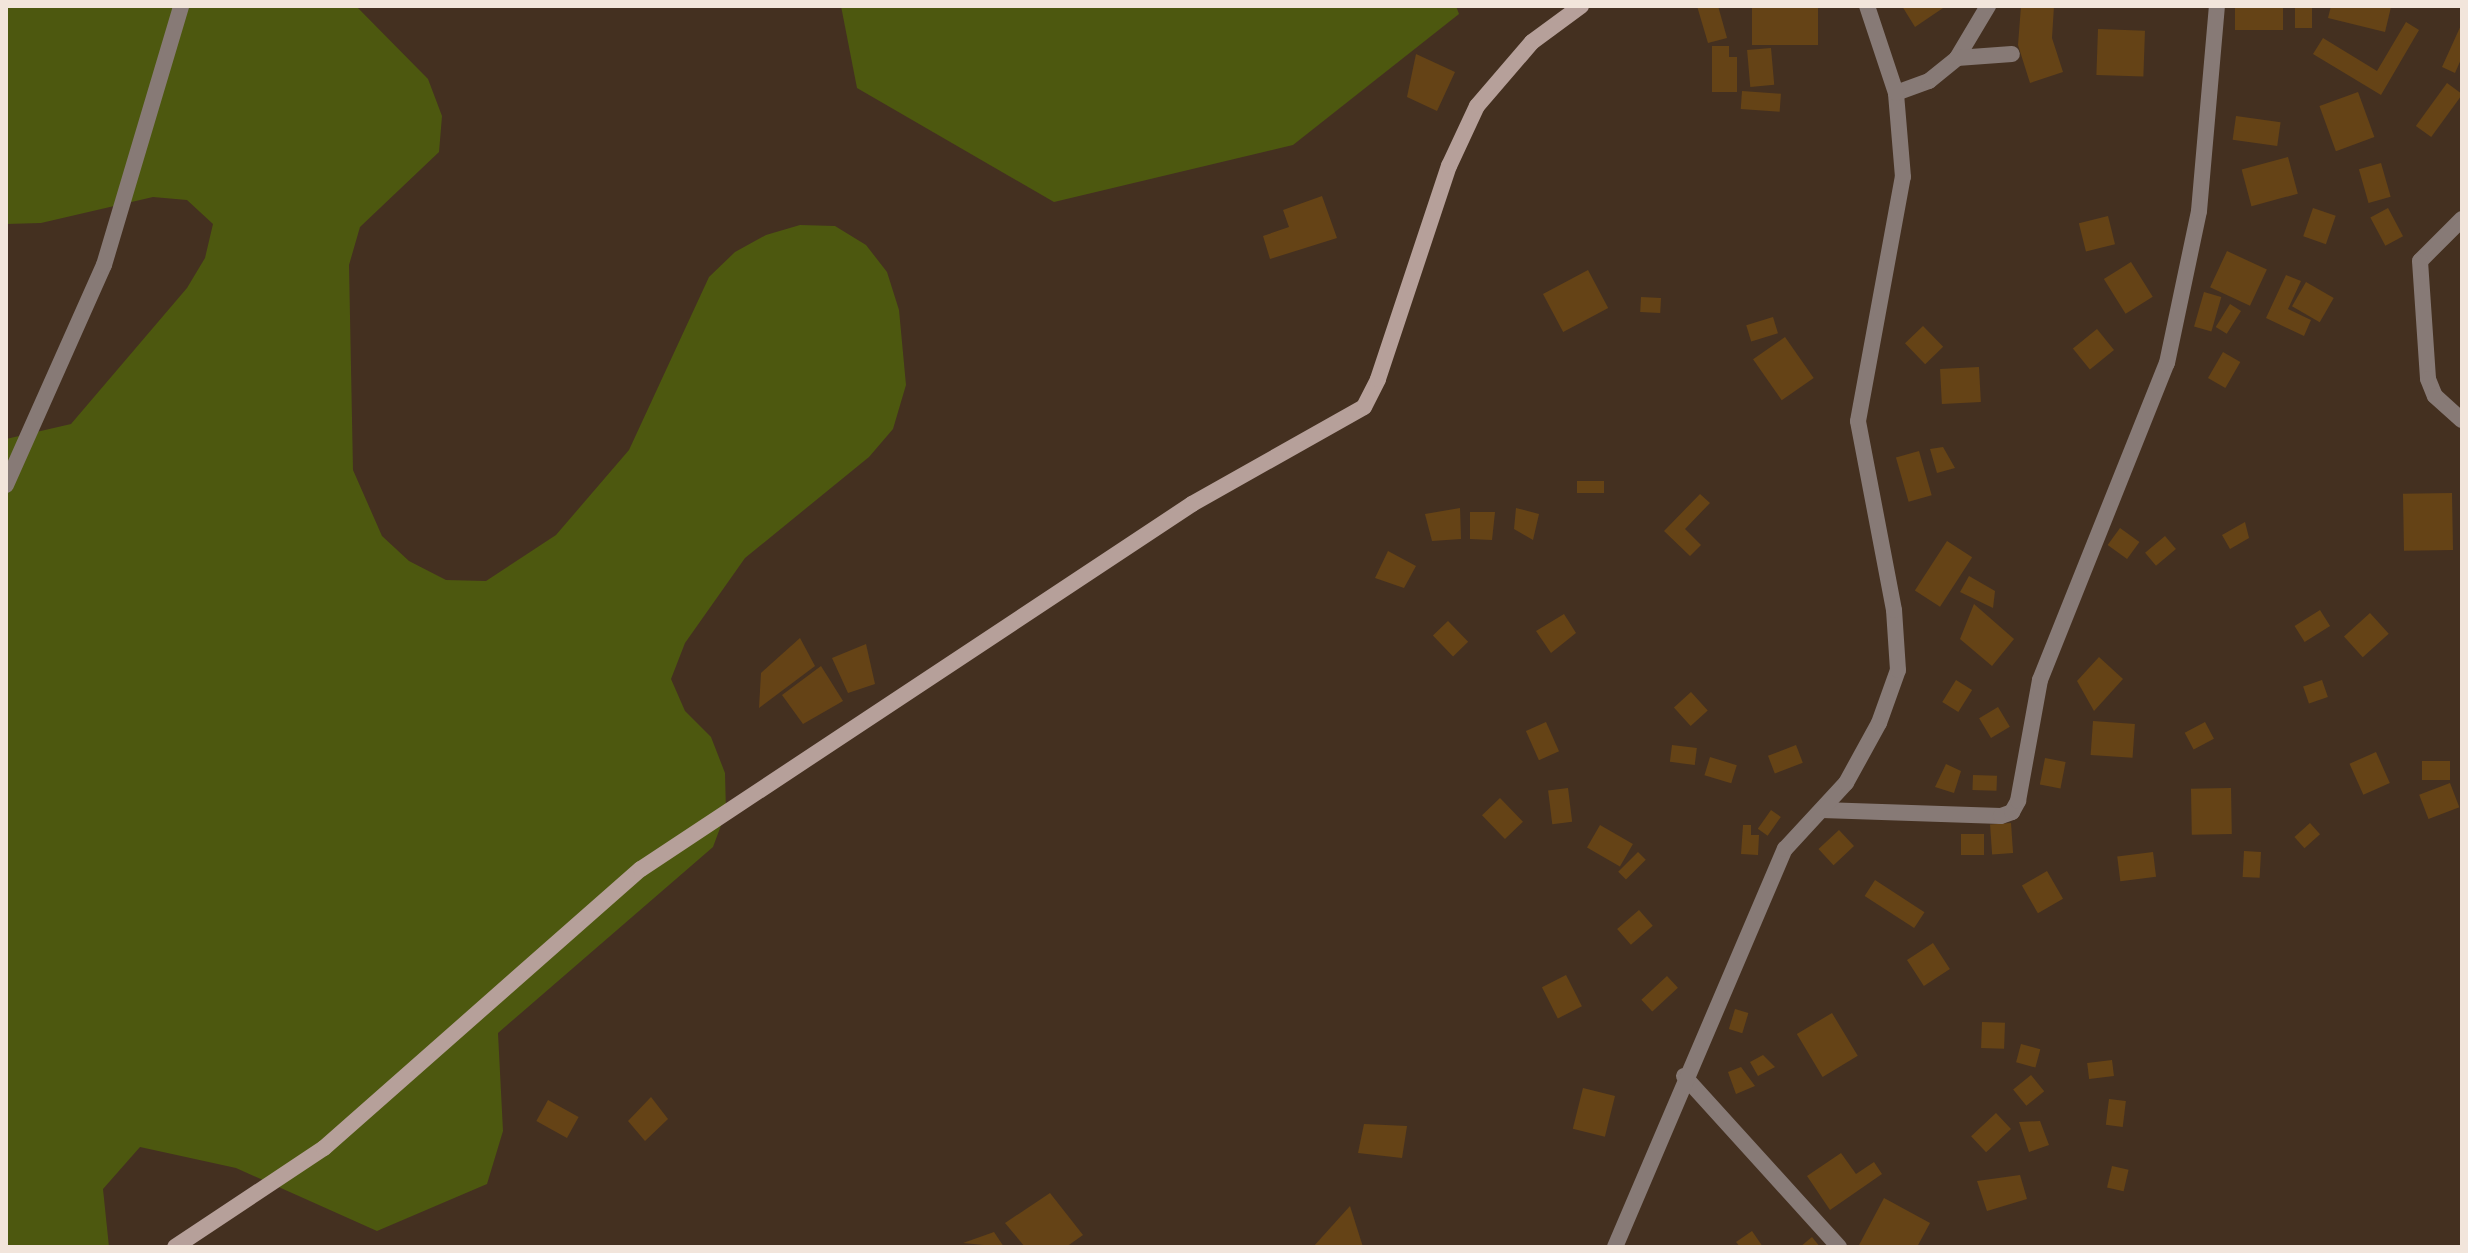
<!DOCTYPE html>
<style>
body{margin:0}
#map{position:relative;width:2468px;height:1253px;overflow:hidden;background:#443020;font-family:"Nunito Sans",sans-serif}
div>[style]{position:absolute}
.green>*{inset:0;background:#4d580f}
.building>*{inset:0;background:#654316;transform-origin:0 0}
.street>*{height:16px;margin:-8px;padding:0 8px;transform-origin:8px;border-radius:8px;background:#877a76}
.secondary>*{height:16px;margin:-8px;padding:0 8px;transform-origin:8px;border-radius:8px;background:#b6a09a}
span{translate:-50% -50%;white-space:nowrap;text-align:center;line-height:1.15;-webkit-text-stroke:8px #241b14;paint-order:stroke}
.frame{position:absolute;inset:0;border:8px solid #f2e5db;pointer-events:none}
</style>
<div id="map">
<div class="green">
<i style="clip-path:polygon(6px 6px,356px 6px,428px 79px,442px 116px,439px 152px,360px 227px,349px 265px,353px 470px,382px 536px,409px 561px,446px 580px,486px 581px,556px 535px,629px 450px,709px 277px,735px 252px,766px 235px,800px 225px,835px 226px,866px 245px,887px 272px,899px 310px,906px 385px,893px 429px,869px 457px,745px 558px,685px 643px,671px 679px,685px 711px,711px 737px,725px 773px,726px 812px,713px 847px,498px 1033px,503px 1131px,487px 1184px,377px 1231px,236px 1168px,140px 1147px,103px 1189px,109px 1247px,6px 1247px,6px 439px,71px 424px,187px 288px,205px 258px,213px 224px,187px 200px,153px 197px,41px 223px,6px 224px)"></i>
<i style="clip-path:polygon(841px 6px,1456px 6px,1459px 14px,1293px 145px,1054px 202px,857px 88px)"></i>
</div>
<div class="building">
<i style="clip-path:polygon(1697px 6px,1718px 6px,1727px 38px,1708px 43px)"></i>
<i style="left:1752px;top:6px;width:66px;height:39px"></i>
<i style="clip-path:polygon(1902px 6px,1946px 6px,1915px 27px)"></i>
<i style="clip-path:polygon(2021px 6px,2054px 6px,2052px 38px,2063px 72px,2030px 83px,2018px 45px)"></i>
<i style="left:2235px;top:6px;width:48px;height:24px"></i>
<i style="left:2295px;top:6px;width:17px;height:22px"></i>
<i style="clip-path:polygon(2331px 6px,2387px 6px,2391px 7px,2385px 32px,2328px 18px)"></i>
<i style="clip-path:polygon(2406px 22px,2419px 30px,2381px 95px,2313px 54px,2323px 38px,2377px 71px)"></i>
<i style="clip-path:polygon(2462px 23px,2462px 57px,2455px 73px,2442px 67px)"></i>
<i style="left:2098px;top:29px;width:47px;height:46px;rotate:2deg"></i>
<i style="clip-path:polygon(1712px 46px,1729px 46px,1729px 57px,1737px 57px,1737px 92px,1712px 92px)"></i>
<i style="left:1771px;top:48px;width:37px;height:24px;rotate:85deg"></i>
<i style="clip-path:polygon(1416px 54px,1455px 72px,1437px 111px,1407px 97px)"></i>
<i style="left:2447px;top:83px;width:19px;height:53px;rotate:36deg"></i>
<i style="left:1742px;top:91px;width:39px;height:18px;rotate:4deg"></i>
<i style="left:2358px;top:92px;width:48px;height:41px;rotate:70deg"></i>
<i style="left:2236px;top:116px;width:45px;height:24px;rotate:8deg"></i>
<i style="left:2288px;top:157px;width:38px;height:48px;rotate:75deg"></i>
<i style="left:2381px;top:163px;width:35px;height:23px;rotate:74deg"></i>
<i style="clip-path:polygon(1322px 196px,1337px 238px,1270px 259px,1263px 236px,1289px 227px,1283px 210px)"></i>
<i style="left:2313px;top:208px;width:24px;height:30px;rotate:19deg"></i>
<i style="left:2388px;top:208px;width:32px;height:20px;rotate:62deg"></i>
<i style="left:2108px;top:216px;width:29px;height:30px;rotate:76deg"></i>
<i style="left:2227px;top:251px;width:44px;height:40px;rotate:25deg"></i>
<i style="left:2131px;top:262px;width:41px;height:32px;rotate:58deg"></i>
<i style="left:1588px;top:270px;width:43px;height:51px;rotate:62deg"></i>
<i style="clip-path:polygon(2286px 275px,2301px 281px,2288px 309px,2311px 320px,2304px 336px,2266px 318px)"></i>
<i style="left:2306px;top:282px;width:32px;height:28px;rotate:30deg"></i>
<i style="left:2204px;top:292px;width:18px;height:36px;rotate:16deg"></i>
<i style="left:1641px;top:297px;width:20px;height:15px;rotate:3deg"></i>
<i style="left:2230px;top:304px;width:13px;height:27px;rotate:32deg"></i>
<i style="left:1773px;top:317px;width:17px;height:28px;rotate:73deg"></i>
<i style="left:1923px;top:326px;width:29px;height:25px;rotate:46deg"></i>
<i style="left:2097px;top:329px;width:27px;height:31px;rotate:51deg"></i>
<i style="left:1785px;top:337px;width:50px;height:39px;rotate:55deg"></i>
<i style="left:2223px;top:352px;width:20px;height:30px;rotate:30deg"></i>
<i style="left:1979px;top:367px;width:35px;height:39px;rotate:87deg"></i>
<i style="clip-path:polygon(1943px 447px,1955px 468px,1937px 473px,1930px 449px)"></i>
<i style="left:1919px;top:451px;width:46px;height:24px;rotate:74deg"></i>
<i style="left:1577px;top:481px;width:27px;height:12px"></i>
<i style="left:2452px;top:493px;width:57px;height:49px;rotate:89deg"></i>
<i style="clip-path:polygon(1700px 494px,1710px 503px,1685px 529px,1701px 545px,1690px 556px,1664px 531px)"></i>
<i style="clip-path:polygon(1460px 508px,1461px 539px,1432px 541px,1425px 514px)"></i>
<i style="clip-path:polygon(1516px 508px,1539px 514px,1533px 540px,1514px 529px)"></i>
<i style="clip-path:polygon(1470px 512px,1495px 512px,1492px 540px,1470px 539px)"></i>
<i style="clip-path:polygon(2245px 522px,2249px 538px,2230px 549px,2222px 535px)"></i>
<i style="left:2120px;top:528px;width:24px;height:21px;rotate:36deg"></i>
<i style="left:2165px;top:536px;width:17px;height:26px;rotate:50deg"></i>
<i style="left:1947px;top:541px;width:30px;height:59px;rotate:33deg"></i>
<i style="clip-path:polygon(1388px 551px,1416px 566px,1404px 588px,1375px 578px)"></i>
<i style="clip-path:polygon(1969px 576px,1995px 591px,1993px 608px,1960px 592px)"></i>
<i style="clip-path:polygon(1974px 604px,2014px 639px,1992px 666px,1960px 639px)"></i>
<i style="left:2320px;top:610px;width:19px;height:30px;rotate:58deg"></i>
<i style="left:2370px;top:613px;width:28px;height:35px;rotate:48deg"></i>
<i style="clip-path:polygon(1564px 614px,1576px 633px,1551px 653px,1536px 631px)"></i>
<i style="left:1448px;top:621px;width:29px;height:21px;rotate:46deg"></i>
<i style="clip-path:polygon(800px 638px,815px 666px,759px 708px,761px 673px)"></i>
<i style="clip-path:polygon(866px 644px,875px 684px,848px 693px,832px 658px)"></i>
<i style="clip-path:polygon(2099px 657px,2123px 679px,2094px 711px,2077px 681px)"></i>
<i style="clip-path:polygon(821px 666px,843px 701px,803px 724px,782px 695px)"></i>
<i style="left:1956px;top:680px;width:19px;height:26px;rotate:32deg"></i>
<i style="left:2322px;top:680px;width:18px;height:20px;rotate:71deg"></i>
<i style="left:1691px;top:692px;width:25px;height:23px;rotate:48deg"></i>
<i style="left:1998px;top:707px;width:23px;height:22px;rotate:59deg"></i>
<i style="left:2093px;top:721px;width:42px;height:34px;rotate:4deg"></i>
<i style="left:1546px;top:722px;width:32px;height:22px;rotate:66deg"></i>
<i style="left:2205px;top:722px;width:19px;height:23px;rotate:62deg"></i>
<i style="left:1672px;top:745px;width:25px;height:17px;rotate:7deg"></i>
<i style="left:1796px;top:745px;width:19px;height:30px;rotate:69deg"></i>
<i style="left:2376px;top:752px;width:34px;height:29px;rotate:66deg"></i>
<i style="left:1710px;top:757px;width:28px;height:19px;rotate:17deg"></i>
<i style="left:2045px;top:758px;width:21px;height:27px;rotate:11deg"></i>
<i style="left:2422px;top:761px;width:28px;height:19px"></i>
<i style="clip-path:polygon(1946px 764px,1961px 771px,1954px 793px,1935px 787px)"></i>
<i style="left:1973px;top:775px;width:24px;height:15px;rotate:2deg"></i>
<i style="left:2450px;top:783px;width:26px;height:33px;rotate:69deg"></i>
<i style="left:1568px;top:788px;width:34px;height:20px;rotate:83deg"></i>
<i style="left:2231px;top:788px;width:46px;height:40px;rotate:89deg"></i>
<i style="left:1500px;top:798px;width:33px;height:25px;rotate:46deg"></i>
<i style="left:1771px;top:810px;width:12px;height:23px;rotate:35deg"></i>
<i style="left:2011px;top:823px;width:30px;height:21px;rotate:86deg"></i>
<i style="left:2310px;top:823px;width:15px;height:21px;rotate:48deg"></i>
<i style="left:1600px;top:825px;width:38px;height:26px;rotate:30deg"></i>
<i style="clip-path:polygon(1743px 825px,1751px 825px,1751px 835px,1759px 835px,1758px 855px,1741px 854px)"></i>
<i style="left:1839px;top:830px;width:22px;height:28px;rotate:47deg"></i>
<i style="left:1984px;top:834px;width:21px;height:23px;rotate:90deg"></i>
<i style="left:2244px;top:851px;width:17px;height:26px;rotate:3deg"></i>
<i style="left:1638px;top:852px;width:11px;height:28px;rotate:45deg"></i>
<i style="left:2153px;top:852px;width:25px;height:36px;rotate:83deg"></i>
<i style="left:2047px;top:871px;width:32px;height:29px;rotate:60deg"></i>
<i style="left:1875px;top:880px;width:59px;height:19px;rotate:33deg"></i>
<i style="left:1639px;top:910px;width:21px;height:29px;rotate:49deg"></i>
<i style="left:1933px;top:943px;width:31px;height:31px;rotate:57deg"></i>
<i style="left:1566px;top:975px;width:35px;height:27px;rotate:63deg"></i>
<i style="left:1667px;top:976px;width:16px;height:35px;rotate:47deg"></i>
<i style="left:1735px;top:1009px;width:14px;height:21px;rotate:17deg"></i>
<i style="left:1832px;top:1013px;width:50px;height:41px;rotate:59deg"></i>
<i style="left:1982px;top:1022px;width:23px;height:26px;rotate:2deg"></i>
<i style="left:2021px;top:1044px;width:20px;height:19px;rotate:15deg"></i>
<i style="clip-path:polygon(1763px 1055px,1775px 1067px,1758px 1076px,1750px 1062px)"></i>
<i style="left:2112px;top:1060px;width:16px;height:25px;rotate:83deg"></i>
<i style="clip-path:polygon(1741px 1067px,1755px 1086px,1736px 1094px,1728px 1072px)"></i>
<i style="left:2031px;top:1075px;width:21px;height:23px;rotate:51deg"></i>
<i style="left:1583px;top:1088px;width:33px;height:42px;rotate:14deg"></i>
<i style="clip-path:polygon(651px 1097px,668px 1119px,645px 1141px,628px 1121px)"></i>
<i style="left:2109px;top:1099px;width:17px;height:26px;rotate:7deg"></i>
<i style="left:548px;top:1100px;width:35px;height:24px;rotate:29deg"></i>
<i style="left:1996px;top:1113px;width:22px;height:34px;rotate:47deg"></i>
<i style="clip-path:polygon(2040px 1121px,2049px 1145px,2029px 1152px,2019px 1122px)"></i>
<i style="clip-path:polygon(1364px 1124px,1407px 1126px,1402px 1158px,1358px 1153px)"></i>
<i style="clip-path:polygon(1841px 1153px,1856px 1174px,1874px 1162px,1882px 1174px,1830px 1210px,1807px 1176px)"></i>
<i style="left:2112px;top:1166px;width:17px;height:22px;rotate:13deg"></i>
<i style="clip-path:polygon(2020px 1175px,2027px 1199px,1987px 1211px,1977px 1181px)"></i>
<i style="clip-path:polygon(1050px 1193px,1083px 1235px,1066px 1247px,1025px 1247px,1005px 1223px)"></i>
<i style="clip-path:polygon(1884px 1198px,1930px 1223px,1917px 1247px,1858px 1247px)"></i>
<i style="clip-path:polygon(1350px 1206px,1363px 1247px,1313px 1247px)"></i>
<i style="clip-path:polygon(1752px 1231px,1763px 1247px,1740px 1247px,1736px 1242px)"></i>
<i style="clip-path:polygon(994px 1232px,1004px 1247px,963px 1243px)"></i>
<i style="clip-path:polygon(1812px 1237px,1820px 1247px,1800px 1247px)"></i>
</div>
<div class="street">
<i style="left:1957px;top:58px;width:61px;rotate:-59.2deg"></i>
<i style="left:1896px;top:93px;width:35px;rotate:-20deg"></i>
<i style="left:1929px;top:81px;width:36px;rotate:-39deg"></i>
<i style="left:1957px;top:58px;width:55px;rotate:-4.2deg"></i>
<i style="left:2462px;top:219px;width:59px;rotate:135deg"></i>
<i style="left:2420px;top:261px;width:118px;rotate:86.1deg"></i>
<i style="left:2428px;top:379px;width:18px;rotate:68deg"></i>
<i style="left:2435px;top:396px;width:36px;rotate:42deg"></i>
<i style="left:6px;top:485px;width:241px;rotate:-66deg"></i>
<i style="left:104px;top:265px;width:270px;rotate:-73.4deg"></i>
<i style="left:1822px;top:810px;width:179px;rotate:1.9deg"></i>
<i style="left:2001px;top:816px;width:12px;rotate:-20deg"></i>
<i style="left:2012px;top:812px;width:13px;rotate:-61deg"></i>
<i style="left:2018px;top:801px;width:123px;rotate:-79.7deg"></i>
<i style="left:2040px;top:680px;width:341px;rotate:-68.2deg"></i>
<i style="left:2167px;top:363px;width:155px;rotate:-78.1deg"></i>
<i style="left:2199px;top:211px;width:206px;rotate:-85deg"></i>
<i style="left:1684px;top:1076px;width:231px;rotate:47.8deg"></i>
<i style="left:1615px;top:1247px;width:433px;rotate:-66.9deg"></i>
<i style="left:1785px;top:849px;width:90px;rotate:-47.3deg"></i>
<i style="left:1846px;top:783px;width:68px;rotate:-61.2deg"></i>
<i style="left:1879px;top:723px;width:56px;rotate:-70.3deg"></i>
<i style="left:1898px;top:670px;width:60px;rotate:-93.8deg"></i>
<i style="left:1894px;top:610px;width:192px;rotate:-100.8deg"></i>
<i style="left:1858px;top:421px;width:248px;rotate:-79.6deg"></i>
<i style="left:1903px;top:177px;width:84px;rotate:-94.8deg"></i>
<i style="left:1896px;top:93px;width:92px;rotate:-108.4deg"></i>
</div>
<div class="secondary">
<i style="left:175px;top:1247px;width:179px;rotate:-33.6deg"></i>
<i style="left:324px;top:1148px;width:422px;rotate:-41.4deg"></i>
<i style="left:641px;top:869px;width:661px;rotate:-33.52deg"></i>
<i style="left:1192px;top:504px;width:197px;rotate:-29.4deg"></i>
<i style="left:1364px;top:407px;width:31px;rotate:-63deg"></i>
<i style="left:1378px;top:379px;width:225px;rotate:-71.6deg"></i>
<i style="left:1449px;top:166px;width:66px;rotate:-65deg"></i>
<i style="left:1477px;top:106px;width:84px;rotate:-49.3deg"></i>
<i style="left:1532px;top:42px;width:61px;rotate:-36.3deg"></i>
</div>
<div class="frame"></div>
</div>
